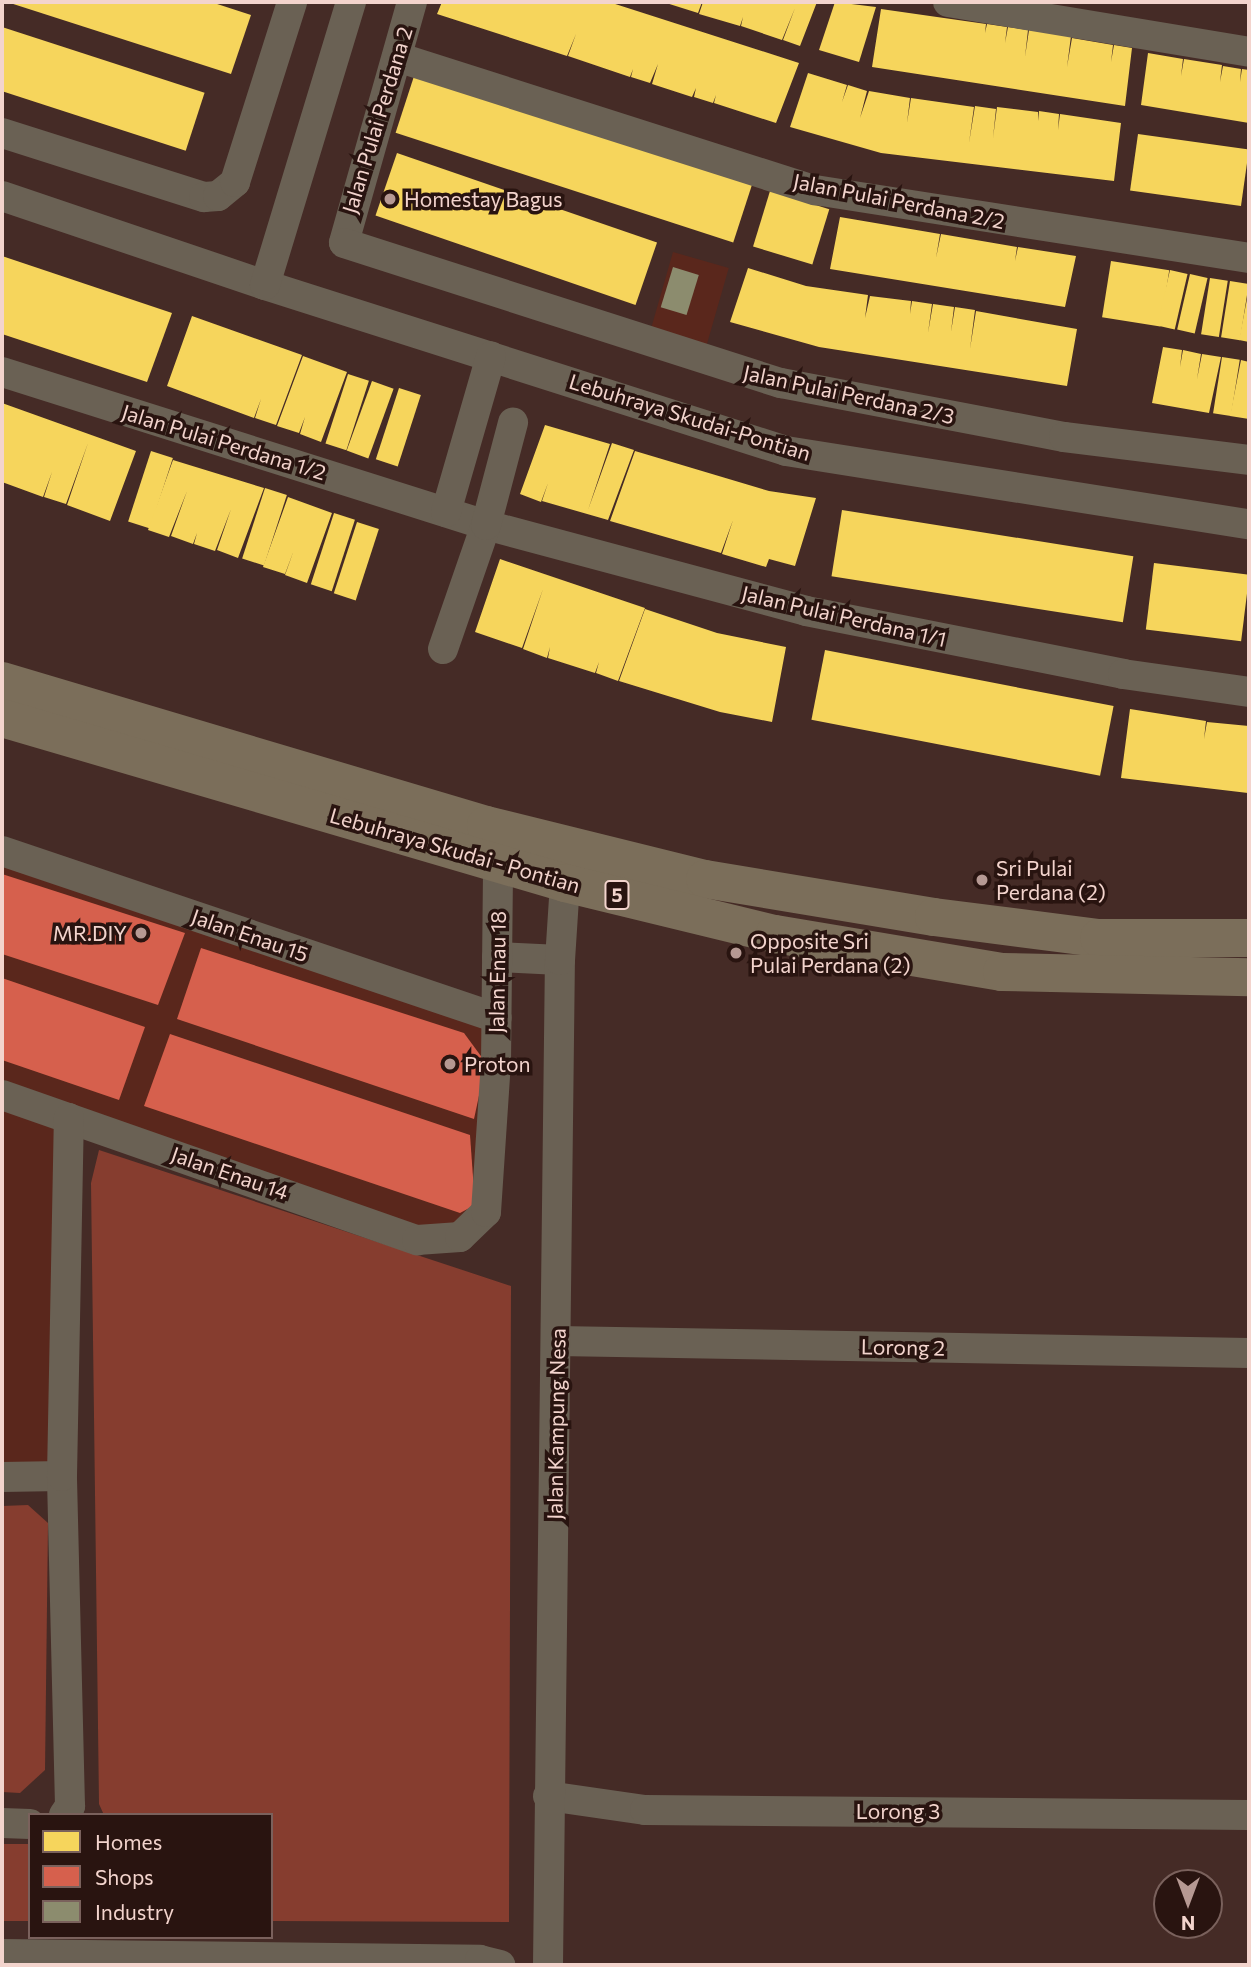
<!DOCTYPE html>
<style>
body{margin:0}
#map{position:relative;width:1251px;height:1967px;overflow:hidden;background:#452b26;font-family:Commissioner,sans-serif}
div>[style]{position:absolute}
.built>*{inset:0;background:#5a271c;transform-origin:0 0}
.green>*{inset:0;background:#863d2f;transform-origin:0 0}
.homes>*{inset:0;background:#f6d55c;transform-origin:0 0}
.shops>*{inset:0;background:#d6604d}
.industry>*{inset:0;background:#8c8c6e;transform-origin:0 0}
.minor>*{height:30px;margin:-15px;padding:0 15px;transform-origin:15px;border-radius:15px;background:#6a6154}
.highway>*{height:38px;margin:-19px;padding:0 19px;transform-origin:19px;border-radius:19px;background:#7b6e5a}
.dots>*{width:19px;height:19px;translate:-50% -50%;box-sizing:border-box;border:4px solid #291410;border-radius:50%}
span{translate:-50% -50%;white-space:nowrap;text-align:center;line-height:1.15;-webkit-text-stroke:7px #291410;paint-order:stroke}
.shield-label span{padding:2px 5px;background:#291410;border:2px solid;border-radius:5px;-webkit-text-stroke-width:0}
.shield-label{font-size:19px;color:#f3d4cd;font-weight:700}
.street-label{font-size:21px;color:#f3d4cd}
.poi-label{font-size:21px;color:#f3d4cd}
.left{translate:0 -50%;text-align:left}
.right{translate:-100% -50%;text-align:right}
.frame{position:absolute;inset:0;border:4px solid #f3d4cd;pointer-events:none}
.legend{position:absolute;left:28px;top:1813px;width:245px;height:126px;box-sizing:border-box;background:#291410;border:2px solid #7a615c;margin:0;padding:9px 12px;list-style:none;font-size:21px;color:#f3d4cd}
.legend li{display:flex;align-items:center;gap:14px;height:35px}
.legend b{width:35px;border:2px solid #7a615c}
.north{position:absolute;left:1153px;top:1869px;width:70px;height:70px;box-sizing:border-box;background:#291410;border:2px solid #7a615c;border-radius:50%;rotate:180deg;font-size:19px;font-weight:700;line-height:28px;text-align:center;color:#f3d4cd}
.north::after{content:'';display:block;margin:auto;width:24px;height:32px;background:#b69993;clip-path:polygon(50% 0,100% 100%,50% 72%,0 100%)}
</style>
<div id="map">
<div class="built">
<i style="left:673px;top:252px;width:58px;height:82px;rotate:16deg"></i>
<i style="clip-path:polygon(2px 840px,505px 1010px,462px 1246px,77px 1130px,71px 1486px,2px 1486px)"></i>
</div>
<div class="green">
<i style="clip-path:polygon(99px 1150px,511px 1286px,509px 1922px,271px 1921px,271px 1815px,104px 1815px,99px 1804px,91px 1183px)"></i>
<i style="clip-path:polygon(28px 1505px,48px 1523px,45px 1770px,20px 1793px,2px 1792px,2px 1506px)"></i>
<i style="left:2px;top:1844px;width:28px;height:77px"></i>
</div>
<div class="homes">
<i style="clip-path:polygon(7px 2px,211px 2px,251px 15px,231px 74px)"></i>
<i style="clip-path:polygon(442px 2px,609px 2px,799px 63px,776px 123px,714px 103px,716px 95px,713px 103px,694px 97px,696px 88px,692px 97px,652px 84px,658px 64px,650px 83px,631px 77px,633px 69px,630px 77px,568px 56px,576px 34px,567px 56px,437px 14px)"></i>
<i style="clip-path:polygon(663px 2px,702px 2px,698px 13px)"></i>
<i style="clip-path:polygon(703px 2px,817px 2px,800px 46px,783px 40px,795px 8px,782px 40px,741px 26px,743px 17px,740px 26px,699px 14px)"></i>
<i style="clip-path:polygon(835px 2px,876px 7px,859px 62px,819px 50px)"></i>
<i style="clip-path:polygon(881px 9px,986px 24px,985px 33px,987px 24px,1007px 27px,1005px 43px,1008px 27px,1028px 30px,1025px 57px,1029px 30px,1071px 36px,1067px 67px,1072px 38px,1113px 45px,1111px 62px,1114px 45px,1132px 48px,1125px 106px,872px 67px)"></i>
<i style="left:2px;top:27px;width:213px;height:61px;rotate:18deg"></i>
<i style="clip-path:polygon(1148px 53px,1183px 59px,1181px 76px,1184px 59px,1222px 65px,1220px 82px,1223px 66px,1241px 69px,1240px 82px,1242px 69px,1249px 70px,1249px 123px,1141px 105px)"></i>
<i style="left:416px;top:70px;width:355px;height:66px;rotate:18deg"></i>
<i style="clip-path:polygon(808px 73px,847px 85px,842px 102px,848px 85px,867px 91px,860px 118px,869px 91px,910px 98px,907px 123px,911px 98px,974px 107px,969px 143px,975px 106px,996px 109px,993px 138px,997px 107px,1038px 112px,1038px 121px,1039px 111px,1059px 114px,1058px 130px,1060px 114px,1121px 123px,1114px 181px,881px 153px,790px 127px)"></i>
<i style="left:1138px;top:134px;width:112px;height:57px;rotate:8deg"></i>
<i style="left:397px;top:153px;width:275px;height:66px;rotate:19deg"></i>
<i style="left:770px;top:191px;width:62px;height:58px;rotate:17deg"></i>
<i style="clip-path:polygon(840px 217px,940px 234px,936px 258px,941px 234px,1017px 247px,1015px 261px,1018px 247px,1076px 256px,1065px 307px,830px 269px)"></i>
<i style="clip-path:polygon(2px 256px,172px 313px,147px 382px,2px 334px)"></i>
<i style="left:1111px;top:261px;width:59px;height:57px;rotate:9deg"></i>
<i style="clip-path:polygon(748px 268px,806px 286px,868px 295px,865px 318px,870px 296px,911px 301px,910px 314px,912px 301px,932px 304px,928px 333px,933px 304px,954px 307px,951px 332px,955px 307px,975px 310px,970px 349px,976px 311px,1077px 329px,1067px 386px,819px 347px,730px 322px)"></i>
<i style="left:1170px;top:270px;width:18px;height:57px;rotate:13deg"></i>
<i style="left:1190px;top:274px;width:18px;height:57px;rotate:13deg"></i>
<i style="left:1210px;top:278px;width:18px;height:57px;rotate:9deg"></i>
<i style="left:1230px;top:281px;width:19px;height:57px;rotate:9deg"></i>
<i style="clip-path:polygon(1248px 294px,1249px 294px,1249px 342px,1239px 340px)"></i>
<i style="clip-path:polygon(192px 316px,302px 355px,276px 425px,255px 418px,261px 399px,254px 418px,167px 386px)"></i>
<i style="clip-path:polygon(1163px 347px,1182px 350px,1180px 367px,1183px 350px,1201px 354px,1197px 379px,1202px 354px,1221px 357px,1209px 413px,1152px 403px)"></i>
<i style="clip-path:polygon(303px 356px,347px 372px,321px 442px,300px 434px,305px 417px,299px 433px,277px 426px)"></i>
<i style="left:1222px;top:357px;width:18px;height:57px;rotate:9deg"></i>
<i style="clip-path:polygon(1241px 360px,1249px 362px,1249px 419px,1230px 416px)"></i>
<i style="left:348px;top:374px;width:22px;height:73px;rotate:18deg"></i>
<i style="left:372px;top:381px;width:23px;height:74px;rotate:20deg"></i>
<i style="left:399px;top:388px;width:23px;height:75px;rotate:18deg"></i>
<i style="clip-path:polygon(2px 403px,136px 451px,110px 521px,67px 505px,88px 443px,66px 504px,44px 497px,52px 472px,43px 497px,2px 482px)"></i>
<i style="clip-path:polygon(545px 425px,610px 444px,588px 510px,612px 443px,634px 450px,608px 520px,542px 501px,548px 483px,541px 502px,520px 494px)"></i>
<i style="left:151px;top:451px;width:23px;height:74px;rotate:18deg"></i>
<i style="clip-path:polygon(635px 451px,769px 491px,816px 498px,795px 566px,769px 559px,766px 567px,722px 554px,733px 520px,721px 553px,610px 521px)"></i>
<i style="clip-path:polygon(173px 460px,264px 488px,238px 558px,217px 550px,231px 509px,215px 551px,194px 544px,197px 533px,193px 544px,171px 536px,187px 491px,169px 537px,148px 530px)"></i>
<i style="left:265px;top:488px;width:23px;height:74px;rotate:18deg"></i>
<i style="clip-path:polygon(288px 497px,332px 513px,307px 583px,285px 575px,294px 550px,285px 574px,263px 567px)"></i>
<i style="left:842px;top:510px;width:295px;height:67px;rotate:9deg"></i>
<i style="left:334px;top:513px;width:22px;height:75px;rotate:18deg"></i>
<i style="left:357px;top:522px;width:23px;height:75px;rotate:18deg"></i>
<i style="clip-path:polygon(500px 559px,645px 608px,618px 681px,596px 673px,599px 662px,595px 673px,548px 658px,550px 647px,547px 658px,523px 649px,543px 589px,522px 648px,475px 632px)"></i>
<i style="left:1154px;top:563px;width:96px;height:67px;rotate:7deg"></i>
<i style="clip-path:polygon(645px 609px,717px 633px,786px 647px,772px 722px,720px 712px,619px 681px)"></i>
<i style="left:825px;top:650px;width:294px;height:71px;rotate:11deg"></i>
<i style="clip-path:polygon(1130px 709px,1206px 721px,1204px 739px,1207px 722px,1249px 726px,1248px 793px,1121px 778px)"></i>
</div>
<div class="shops">
<i style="clip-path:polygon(2px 874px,185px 933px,158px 1005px,2px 954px)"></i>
<i style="clip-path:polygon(201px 948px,464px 1033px,486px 1063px,474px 1119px,177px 1019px)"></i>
<i style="clip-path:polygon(2px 978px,145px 1027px,119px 1100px,2px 1060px)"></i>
<i style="clip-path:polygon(170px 1034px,470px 1135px,475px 1205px,460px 1213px,144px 1106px)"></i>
</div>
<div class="industry">
<i style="left:673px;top:267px;width:27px;height:42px;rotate:17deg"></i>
</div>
<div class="minor">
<i style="left:412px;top:2px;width:250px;rotate:105.8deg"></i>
<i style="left:344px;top:243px;width:459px;rotate:17.8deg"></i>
<i style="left:781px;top:383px;width:288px;rotate:10.8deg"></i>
<i style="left:1064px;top:437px;width:186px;rotate:7.1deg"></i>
<i style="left:948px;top:2px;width:305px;rotate:9.4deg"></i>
<i style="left:397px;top:57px;width:439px;rotate:17.7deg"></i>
<i style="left:815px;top:190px;width:439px;rotate:8.9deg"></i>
<i style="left:2px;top:133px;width:212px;rotate:17.6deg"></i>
<i style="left:204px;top:197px;width:14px;rotate:-4deg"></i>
<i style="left:218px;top:196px;width:22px;rotate:-39deg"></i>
<i style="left:235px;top:182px;width:189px;rotate:-72.4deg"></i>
<i style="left:2px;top:196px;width:278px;rotate:18.7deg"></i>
<i style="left:265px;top:285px;width:547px;rotate:17.67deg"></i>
<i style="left:786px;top:451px;width:469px;rotate:9deg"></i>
<i style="left:265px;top:285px;width:296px;rotate:-73.1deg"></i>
<i style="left:2px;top:372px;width:508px;rotate:17.54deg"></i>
<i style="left:486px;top:525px;width:331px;rotate:15deg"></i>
<i style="left:806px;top:611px;width:323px;rotate:11.2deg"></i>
<i style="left:1123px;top:674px;width:127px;rotate:8.1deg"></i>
<i style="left:446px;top:512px;width:162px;rotate:-73.9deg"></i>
<i style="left:443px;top:649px;width:131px;rotate:-70.9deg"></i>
<i style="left:486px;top:525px;width:106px;rotate:-75.2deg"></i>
<i style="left:2px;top:851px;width:522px;rotate:18.64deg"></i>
<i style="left:497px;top:957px;width:63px;rotate:2.7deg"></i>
<i style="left:2px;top:1095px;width:440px;rotate:19.3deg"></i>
<i style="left:417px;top:1240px;width:43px;rotate:-4deg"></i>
<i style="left:460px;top:1237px;width:36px;rotate:-44deg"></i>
<i style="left:486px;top:1212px;width:149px;rotate:-86.2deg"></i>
<i style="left:496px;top:1063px;width:199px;rotate:-89.4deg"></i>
<i style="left:557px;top:1341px;width:692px;rotate:0.99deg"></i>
<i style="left:2px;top:1477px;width:60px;rotate:-1deg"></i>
<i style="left:548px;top:1796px;width:98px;rotate:8.2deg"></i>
<i style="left:645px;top:1810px;width:604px;rotate:0.47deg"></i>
<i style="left:64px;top:1815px;width:11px;rotate:-56deg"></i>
<i style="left:70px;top:1806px;width:330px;rotate:-91.4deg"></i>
<i style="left:62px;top:1476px;width:358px;rotate:-88.9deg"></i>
<i style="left:2px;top:1823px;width:28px;rotate:2deg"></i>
<i style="left:2px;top:1954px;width:478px;rotate:0.7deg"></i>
<i style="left:480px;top:1960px;width:21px;rotate:14deg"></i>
<i style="left:548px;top:1965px;width:1005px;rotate:-89.32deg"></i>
<i style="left:560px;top:960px;width:77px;rotate:-86.3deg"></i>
</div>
<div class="highway">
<i style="left:2px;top:681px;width:505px;rotate:16.57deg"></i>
<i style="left:486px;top:825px;width:226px;rotate:13.9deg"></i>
<i style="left:705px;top:879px;width:232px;rotate:9.4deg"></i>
<i style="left:934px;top:917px;width:166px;rotate:7.3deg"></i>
<i style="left:1099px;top:938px;width:150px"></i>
<i style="left:2px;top:718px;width:587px;rotate:16.33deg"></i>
<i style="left:565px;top:883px;width:216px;rotate:13.7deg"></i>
<i style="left:775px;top:934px;width:230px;rotate:9.5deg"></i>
<i style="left:1002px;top:972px;width:247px;rotate:1.2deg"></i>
</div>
<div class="dots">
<i style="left:390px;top:199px;background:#b69993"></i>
<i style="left:982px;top:880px;background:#b69993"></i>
<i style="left:141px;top:933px;background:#b69993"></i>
<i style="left:736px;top:953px;background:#b69993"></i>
<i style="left:450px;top:1064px;background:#b69993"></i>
</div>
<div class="shield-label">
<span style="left:617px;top:895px">5</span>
</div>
<div class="street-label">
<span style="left:377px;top:120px;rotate:-73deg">Jalan Pulai Perdana 2</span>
<span style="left:899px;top:201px;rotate:11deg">Jalan Pulai Perdana 2/2</span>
<span style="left:849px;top:394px;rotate:12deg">Jalan Pulai Perdana 2/3</span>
<span style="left:690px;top:417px;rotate:17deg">Lebuhraya Skudai-Pontian</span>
<span style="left:224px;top:442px;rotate:17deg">Jalan Pulai Perdana 1/2</span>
<span style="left:844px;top:616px;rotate:13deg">Jalan Pulai Perdana 1/1</span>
<span style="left:455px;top:850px;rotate:16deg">Lebuhraya Skudai - Pontian</span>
<span style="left:250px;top:935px;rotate:19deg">Jalan Enau 15</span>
<span style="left:497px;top:972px;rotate:-89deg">Jalan Enau 18</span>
<span style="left:230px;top:1173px;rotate:19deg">Jalan Enau 14</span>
<span style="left:903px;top:1347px;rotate:1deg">Lorong 2</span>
<span style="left:556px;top:1424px;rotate:-89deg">Jalan Kampung Nesa</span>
<span style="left:898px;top:1811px">Lorong 3</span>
</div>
<div class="poi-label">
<span class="left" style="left:404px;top:199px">Homestay Bagus</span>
<span class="left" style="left:996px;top:880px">Sri Pulai<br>Perdana (2)</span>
<span class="right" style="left:127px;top:933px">MR.DIY</span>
<span class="left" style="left:750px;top:953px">Opposite Sri<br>Pulai Perdana (2)</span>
<span class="left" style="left:464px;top:1064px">Proton</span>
</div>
<div class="frame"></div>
<ul class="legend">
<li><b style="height:19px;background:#f6d55c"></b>Homes</li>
<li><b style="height:19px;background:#d6604d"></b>Shops</li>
<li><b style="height:19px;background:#8c8c6e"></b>Industry</li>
</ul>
<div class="north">N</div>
</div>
